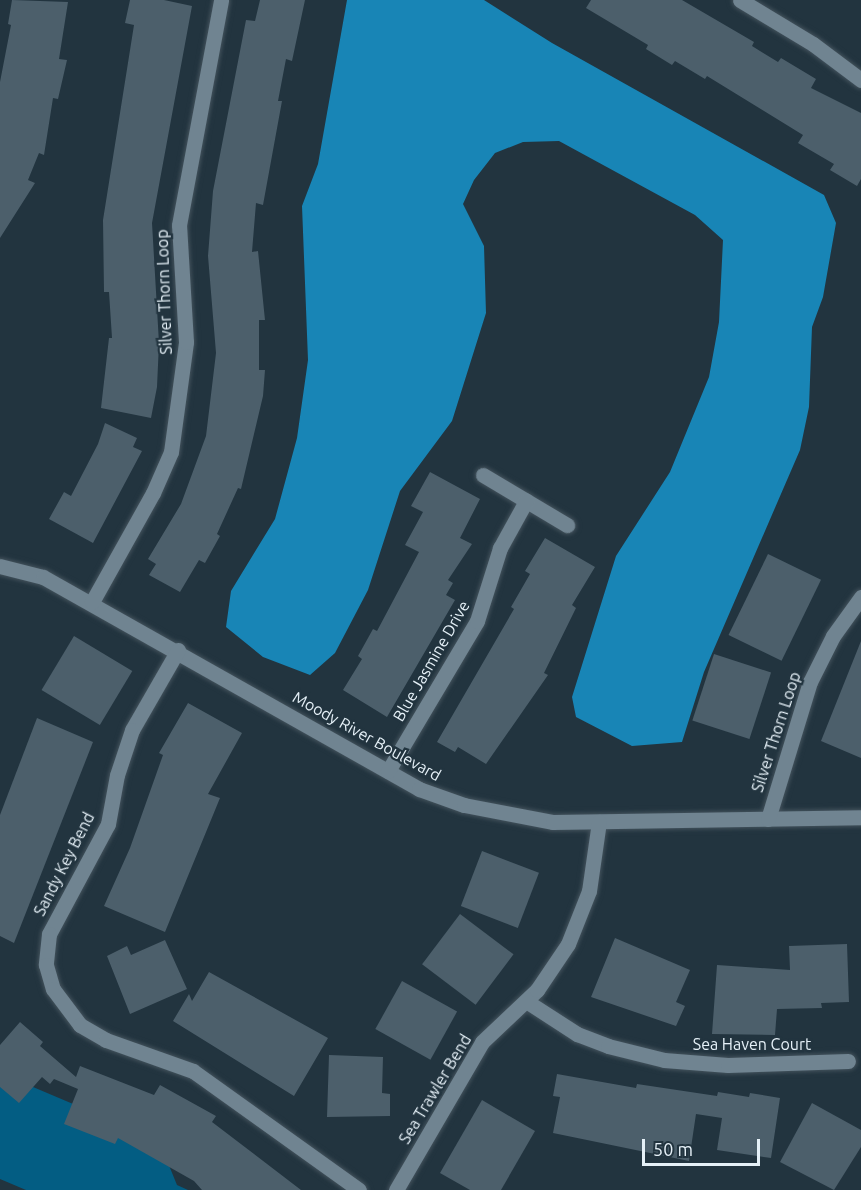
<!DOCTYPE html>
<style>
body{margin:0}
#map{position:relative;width:861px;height:1190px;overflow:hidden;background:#22343f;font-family:Ubuntu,sans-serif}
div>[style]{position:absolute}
.green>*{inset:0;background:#035d83}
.water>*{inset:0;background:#1885b6}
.building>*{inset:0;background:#4c5f6b;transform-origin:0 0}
.roads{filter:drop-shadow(0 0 2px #43525c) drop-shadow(0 0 2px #43525c)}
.minor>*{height:15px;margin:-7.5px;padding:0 7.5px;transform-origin:7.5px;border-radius:7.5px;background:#708491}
span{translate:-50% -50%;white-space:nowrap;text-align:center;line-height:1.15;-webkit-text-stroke:4.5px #22343f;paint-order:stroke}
.street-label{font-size:16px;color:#e5f0f7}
.scale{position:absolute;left:642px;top:1139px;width:118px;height:27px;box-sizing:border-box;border:3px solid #e5f0f7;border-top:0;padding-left:8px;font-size:18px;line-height:21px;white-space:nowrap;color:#e5f0f7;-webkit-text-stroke:4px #22343f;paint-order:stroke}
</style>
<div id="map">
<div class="green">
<i style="clip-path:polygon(0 1073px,92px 1112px,168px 1163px,177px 1185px,188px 1190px,26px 1190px,0 1179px)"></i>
</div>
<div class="water">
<i style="clip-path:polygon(347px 0,484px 0,552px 43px,824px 195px,836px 223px,823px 297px,812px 327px,809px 407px,800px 450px,704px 672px,682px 742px,632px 746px,576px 717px,572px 697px,616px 556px,670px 472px,709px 377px,719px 322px,723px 240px,695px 215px,559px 141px,523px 142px,495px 153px,474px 180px,463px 204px,484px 246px,486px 313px,452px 421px,400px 491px,368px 590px,335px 653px,310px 675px,263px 657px,226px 627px,231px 591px,275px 519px,297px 438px,308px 360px,302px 206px,318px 164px)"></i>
</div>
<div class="building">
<i style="clip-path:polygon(12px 0,68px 2px,59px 59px,67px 60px,58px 99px,53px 98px,44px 155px,39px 153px,28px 180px,35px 183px,0 238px,0 82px,11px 25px,8px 24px)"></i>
<i style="clip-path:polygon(130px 0,164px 0,192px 6px,152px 223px,159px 343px,157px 387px,151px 418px,101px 408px,109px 338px,112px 338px,109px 292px,104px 292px,103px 220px,134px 25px,125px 23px)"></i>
<i style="clip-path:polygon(260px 0,305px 0,292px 61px,286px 59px,278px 101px,282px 101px,263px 205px,256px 203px,252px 252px,258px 251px,265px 320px,259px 320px,259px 370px,265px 370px,263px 396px,241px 489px,238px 488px,217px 534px,220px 536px,205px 563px,199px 560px,180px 592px,149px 575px,156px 564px,148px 559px,181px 504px,206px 436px,216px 353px,208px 256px,213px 191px,246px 20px,255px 21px)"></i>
<i style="clip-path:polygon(591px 0,682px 0,754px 42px,752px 46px,778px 62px,781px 58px,816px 79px,811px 88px,861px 113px,861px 179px,857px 186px,830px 170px,834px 164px,798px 143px,803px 135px,707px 76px,705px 79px,675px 61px,672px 65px,646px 49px,648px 45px,586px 8px)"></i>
<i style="clip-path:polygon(105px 423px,137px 438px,133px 447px,142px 451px,93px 543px,49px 519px,64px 492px,71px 496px,98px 444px)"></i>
<i style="clip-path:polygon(430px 472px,480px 499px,460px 538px,472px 544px,448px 580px,453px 583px,446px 595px,455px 600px,387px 717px,343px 690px,362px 659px,358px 656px,373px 629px,377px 631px,419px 552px,405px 545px,423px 512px,411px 506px)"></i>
<i style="clip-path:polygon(545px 538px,595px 567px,572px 605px,576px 608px,544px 673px,548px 675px,486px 764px,458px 747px,455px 752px,437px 742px,514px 609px,511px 607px,530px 574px,525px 571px)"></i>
<i style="left:768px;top:554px;width:59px;height:90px;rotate:26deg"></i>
<i style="left:74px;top:636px;width:68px;height:63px;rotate:31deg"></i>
<i style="clip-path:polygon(861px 641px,861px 758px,821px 741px)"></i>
<i style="left:714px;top:654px;width:60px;height:70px;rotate:18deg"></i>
<i style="clip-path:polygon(188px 703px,242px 733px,208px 794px,220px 798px,165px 932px,104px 906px,130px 848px,163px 755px,159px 753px)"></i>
<i style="clip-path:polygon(37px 718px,93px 742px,14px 943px,0 936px,0 815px)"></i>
<i style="left:482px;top:851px;width:61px;height:59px;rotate:21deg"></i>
<i style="left:460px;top:914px;width:67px;height:63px;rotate:37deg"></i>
<i style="clip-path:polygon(615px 938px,690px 970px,676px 1002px,685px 1006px,676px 1026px,591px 997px)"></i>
<i style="clip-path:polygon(165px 940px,187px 989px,130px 1014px,107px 956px,127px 946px,131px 955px)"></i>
<i style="clip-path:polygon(847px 944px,849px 1002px,821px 1003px,822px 1008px,777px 1009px,775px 1035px,712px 1034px,717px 965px,790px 970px,789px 946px)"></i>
<i style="clip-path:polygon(209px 972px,328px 1038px,294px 1096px,173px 1021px,189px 994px,192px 1001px)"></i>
<i style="left:402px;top:981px;width:63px;height:55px;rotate:29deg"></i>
<i style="clip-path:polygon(20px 1022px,43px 1042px,40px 1046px,76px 1077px,80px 1066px,154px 1095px,160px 1085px,216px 1116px,212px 1122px,301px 1190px,202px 1190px,194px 1181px,118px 1138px,115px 1144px,64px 1124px,78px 1089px,54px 1079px,50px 1084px,42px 1077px,19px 1103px,0 1087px,0 1045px)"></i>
<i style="clip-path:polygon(329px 1055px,383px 1057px,382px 1093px,390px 1094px,390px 1116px,327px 1117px)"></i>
<i style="clip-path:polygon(557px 1074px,636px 1088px,637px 1084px,717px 1096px,718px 1092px,749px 1097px,750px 1093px,780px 1098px,771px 1158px,717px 1150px,722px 1118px,696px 1114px,689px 1161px,553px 1133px,560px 1097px,553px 1096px)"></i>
<i style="clip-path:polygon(482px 1100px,535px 1131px,501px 1190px,470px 1190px,440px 1173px)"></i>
<i style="clip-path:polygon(812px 1103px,861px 1130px,861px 1147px,834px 1190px,780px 1162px)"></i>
</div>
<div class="roads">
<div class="minor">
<i style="left:740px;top:0;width:85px;rotate:31.1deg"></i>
<i style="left:813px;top:44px;width:60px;rotate:36.9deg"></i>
<i style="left:483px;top:475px;width:98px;rotate:30.8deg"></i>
<i style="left:0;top:566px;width:44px;rotate:14.3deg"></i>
<i style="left:43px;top:577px;width:432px;rotate:29.4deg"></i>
<i style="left:419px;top:789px;width:48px;rotate:19.6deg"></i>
<i style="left:464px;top:805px;width:91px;rotate:10.8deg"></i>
<i style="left:553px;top:822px;width:308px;rotate:-0.9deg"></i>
<i style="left:92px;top:602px;width:125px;rotate:-60.8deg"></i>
<i style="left:153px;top:493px;width:45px;rotate:-66.3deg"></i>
<i style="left:171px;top:452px;width:111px;rotate:-82.2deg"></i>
<i style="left:186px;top:342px;width:117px;rotate:-93.4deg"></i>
<i style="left:179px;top:225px;width:229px;rotate:-79.4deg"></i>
<i style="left:178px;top:650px;width:92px;rotate:119.9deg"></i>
<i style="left:132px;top:730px;width:47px;rotate:108.4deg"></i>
<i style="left:117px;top:775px;width:50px;rotate:100.4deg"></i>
<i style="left:108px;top:824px;width:125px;rotate:118.2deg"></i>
<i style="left:49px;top:934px;width:31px;rotate:96deg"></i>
<i style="left:46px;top:965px;width:25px;rotate:74deg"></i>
<i style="left:53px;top:989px;width:45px;rotate:53.1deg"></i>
<i style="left:80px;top:1025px;width:30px;rotate:30deg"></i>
<i style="left:106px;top:1040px;width:92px;rotate:19.6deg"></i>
<i style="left:193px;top:1071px;width:204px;rotate:35.6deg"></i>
<i style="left:388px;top:771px;width:174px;rotate:-59.3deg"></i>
<i style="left:477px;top:621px;width:77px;rotate:-72.5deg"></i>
<i style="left:500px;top:548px;width:54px;rotate:-61deg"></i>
<i style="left:768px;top:819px;width:143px;rotate:-73deg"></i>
<i style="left:810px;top:682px;width:51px;rotate:-63.4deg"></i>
<i style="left:833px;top:636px;width:48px;rotate:-54.3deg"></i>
<i style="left:526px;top:1001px;width:61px;rotate:32.9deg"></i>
<i style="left:577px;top:1034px;width:33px;rotate:21deg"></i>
<i style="left:608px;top:1046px;width:58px;rotate:14deg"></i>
<i style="left:664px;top:1060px;width:64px;rotate:4.5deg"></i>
<i style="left:728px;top:1065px;width:120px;rotate:-1.9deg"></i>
<i style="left:396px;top:1190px;width:171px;rotate:-59.8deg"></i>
<i style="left:482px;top:1042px;width:76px;rotate:-43.4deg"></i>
<i style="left:537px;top:990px;width:55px;rotate:-56deg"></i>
<i style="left:568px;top:944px;width:57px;rotate:-68.4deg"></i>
<i style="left:589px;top:891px;width:70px;rotate:-81.8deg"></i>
</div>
</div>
<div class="street-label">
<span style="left:164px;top:292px;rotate:-92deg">Silver Thorn Loop</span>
<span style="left:431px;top:661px;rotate:-60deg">Blue Jasmine Drive</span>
<span style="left:776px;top:732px;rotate:-72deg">Silver Thorn Loop</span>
<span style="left:367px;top:736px;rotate:29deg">Moody River Boulevard</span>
<span style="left:64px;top:864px;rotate:-63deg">Sandy Key Bend</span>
<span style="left:752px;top:1044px">Sea Haven Court</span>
<span style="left:435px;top:1089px;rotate:-59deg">Sea Trawler Bend</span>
</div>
<div class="scale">50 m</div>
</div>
